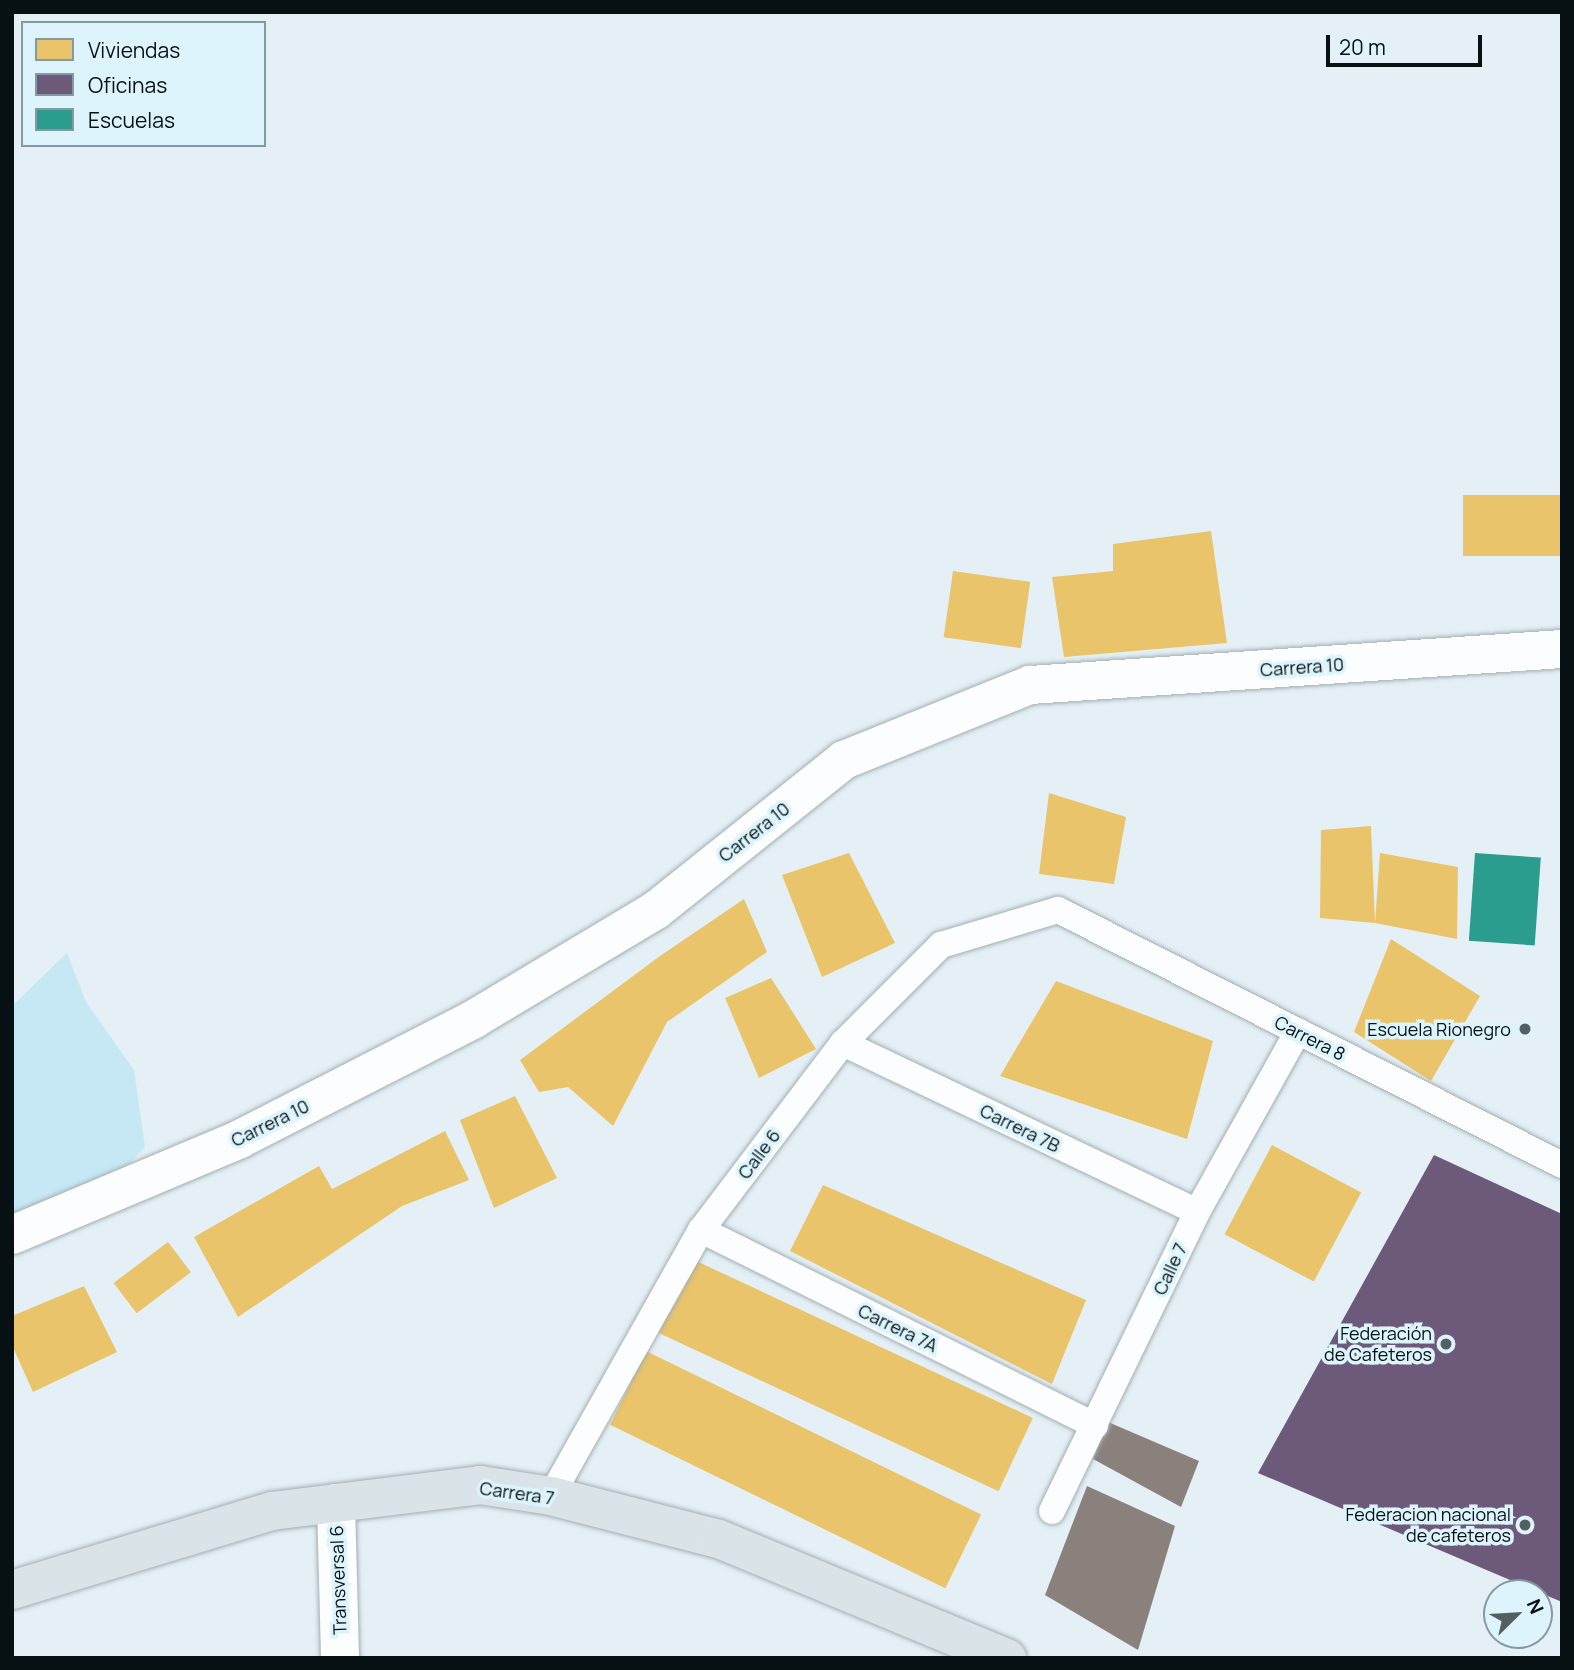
<!DOCTYPE html>
<meta charset="utf-8">
<style>
body{margin:0}
#map{position:relative;width:1574px;height:1670px;overflow:hidden;background:#e4f0f6;font-family:Manrope,sans-serif}
div>[style]{position:absolute}
.green>*{inset:0;background:#c6e8f4}
.homes>*{inset:0;background:#e9c46a;transform-origin:0 0}
.offices>*{inset:0;background:#6d597a}
.schools>*{inset:0;background:#2a9d8f;transform-origin:0 0}
.industry>*{inset:0;background:#8a817c}
.roads{filter:drop-shadow(0 0 2px #a4aeb3) drop-shadow(0 0 2px #a4aeb3)}
.service>*{height:26px;margin:-13px;padding:0 13px;transform-origin:13px;border-radius:13px;background:#fbfdfe}
.minor>*{height:38px;margin:-19px;padding:0 19px;transform-origin:19px;border-radius:19px;background:#fbfdfe}
.trunk>*{height:38px;margin:-19px;padding:0 19px;transform-origin:19px;border-radius:19px;background:#dae4e8}
.dots>*{width:19px;height:19px;translate:-50% -50%;box-sizing:border-box;border:4px solid #ddf4fd;border-radius:50%}
span{translate:-50% -50%;white-space:nowrap;text-align:center;line-height:1.15;-webkit-text-stroke:7px #ddf4fd;paint-order:stroke}
.street-label{font-size:18px;color:#071114}
.poi-label{font-size:18px;color:#071114}
.right{translate:-100% -50%;text-align:right}
.frame{position:absolute;inset:0;border:14px solid #071114;pointer-events:none}
.legend{position:absolute;left:21px;top:21px;width:245px;height:126px;box-sizing:border-box;background:#ddf4fd;border:2px solid #8799a0;margin:0;padding:9px 12px;list-style:none;font-size:21px;color:#071114}
.legend li{display:flex;align-items:center;gap:14px;height:35px}
.legend b{width:35px;border:2px solid #8799a0}
.north{position:absolute;left:1483px;top:1579px;width:70px;height:70px;box-sizing:border-box;background:#ddf4fd;border:2px solid #8799a0;border-radius:50%;rotate:66deg;font-size:19px;font-weight:700;line-height:28px;text-align:center;color:#071114}
.north::after{content:'';display:block;margin:auto;width:24px;height:32px;background:#545f63;clip-path:polygon(50% 0,100% 100%,50% 72%,0 100%)}
.scale{position:absolute;left:1326px;top:35px;width:156px;height:32px;box-sizing:border-box;border:4px solid #071114;border-top:0;padding-left:9px;font-size:21px;line-height:24px;white-space:nowrap;color:#071114;-webkit-text-stroke:5px #ddf4fd;paint-order:stroke}
</style>
<div id="map">
<div class="green">
<i style="clip-path:polygon(67px 953px,86px 1002px,134px 1070px,145px 1147px,103px 1192px,12px 1219px,12px 1006px)"></i>
</div>
<div class="homes">
<i style="left:1562px;top:495px;width:61px;height:99px;rotate:90deg"></i>
<i style="clip-path:polygon(1211px 531px,1227px 643px,1064px 657px,1052px 577px,1113px 571px,1113px 544px)"></i>
<i style="left:953px;top:571px;width:78px;height:67px;rotate:8deg"></i>
<i style="clip-path:polygon(1049px 793px,1126px 817px,1114px 884px,1039px 874px)"></i>
<i style="clip-path:polygon(1371px 826px,1375px 923px,1380px 853px,1458px 867px,1457px 939px,1375px 923px,1320px 918px,1321px 830px)"></i>
<i style="clip-path:polygon(849px 853px,895px 943px,822px 977px,782px 875px)"></i>
<i style="clip-path:polygon(744px 899px,767px 952px,667px 1022px,613px 1126px,568px 1087px,539px 1092px,520px 1060px,660px 956px)"></i>
<i style="clip-path:polygon(1391px 939px,1480px 996px,1431px 1081px,1354px 1032px)"></i>
<i style="clip-path:polygon(771px 978px,816px 1049px,759px 1078px,725px 998px)"></i>
<i style="clip-path:polygon(1056px 981px,1213px 1041px,1187px 1139px,1000px 1076px)"></i>
<i style="clip-path:polygon(515px 1096px,557px 1178px,494px 1208px,460px 1120px)"></i>
<i style="clip-path:polygon(445px 1131px,469px 1180px,402px 1206px,238px 1317px,194px 1237px,319px 1166px,332px 1189px)"></i>
<i style="left:1272px;top:1145px;width:101px;height:101px;rotate:28deg"></i>
<i style="clip-path:polygon(823px 1185px,1086px 1300px,1052px 1384px,790px 1251px)"></i>
<i style="left:168px;top:1242px;width:38px;height:68px;rotate:53deg"></i>
<i style="left:692px;top:1259px;width:376px;height:81px;rotate:25deg"></i>
<i style="clip-path:polygon(84px 1286px,117px 1352px,33px 1392px,12px 1345px,12px 1316px)"></i>
<i style="left:646px;top:1351px;width:373px;height:82px;rotate:26deg"></i>
</div>
<div class="offices">
<i style="clip-path:polygon(1434px 1155px,1562px 1214px,1562px 1602px,1258px 1473px)"></i>
</div>
<div class="schools">
<i style="left:1475px;top:853px;width:66px;height:88px;rotate:4deg"></i>
</div>
<div class="industry">
<i style="clip-path:polygon(1108px 1422px,1199px 1461px,1181px 1507px,1093px 1459px)"></i>
<i style="clip-path:polygon(1087px 1486px,1175px 1526px,1138px 1650px,1045px 1595px)"></i>
</div>
<div class="roads">
<div class="service">
<i style="left:843px;top:1043px;width:392px;rotate:25.5deg"></i>
<i style="left:701px;top:1230px;width:440px;rotate:26.4deg"></i>
<i style="left:551px;top:1496px;width:305px;rotate:-60.6deg"></i>
<i style="left:701px;top:1230px;width:235px;rotate:-52.8deg"></i>
<i style="left:843px;top:1043px;width:139px;rotate:-45deg"></i>
<i style="left:941px;top:945px;width:122px;rotate:-16.7deg"></i>
<i style="left:1058px;top:910px;width:565px;rotate:26.84deg"></i>
<i style="left:1052px;top:1511px;width:332px;rotate:-64.1deg"></i>
<i style="left:1197px;top:1212px;width:207px;rotate:-60.8deg"></i>
</div>
<div class="minor">
<i style="left:12px;top:1235px;width:247px;rotate:-22.8deg"></i>
<i style="left:240px;top:1139px;width:263px;rotate:-27.1deg"></i>
<i style="left:474px;top:1019px;width:212px;rotate:-30.9deg"></i>
<i style="left:656px;top:910px;width:241px;rotate:-38.6deg"></i>
<i style="left:844px;top:760px;width:201px;rotate:-22deg"></i>
<i style="left:1030px;top:685px;width:533px;rotate:-3.87deg"></i>
<i style="left:336px;top:1503px;width:155px;rotate:88.5deg"></i>
</div>
<div class="trunk">
<i style="left:12px;top:1590px;width:272px;rotate:-16.9deg"></i>
<i style="left:272px;top:1511px;width:210px;rotate:-7.1deg"></i>
<i style="left:480px;top:1485px;width:72px;rotate:8.8deg"></i>
<i style="left:551px;top:1496px;width:173px;rotate:14.4deg"></i>
<i style="left:719px;top:1539px;width:312px;rotate:22.5deg"></i>
</div>
</div>
<div class="dots">
<i style="left:1525px;top:1029px;background:#545f63"></i>
<i style="left:1446px;top:1344px;background:#545f63"></i>
<i style="left:1525px;top:1525px;background:#545f63"></i>
</div>
<div class="street-label">
<span style="left:1302px;top:667px;rotate:-4deg">Carrera 10</span>
<span style="left:754px;top:832px;rotate:-38deg">Carrera 10</span>
<span style="left:1310px;top:1038px;rotate:27deg">Carrera 8</span>
<span style="left:270px;top:1123px;rotate:-26deg">Carrera 10</span>
<span style="left:1020px;top:1128px;rotate:26deg">Carrera 7B</span>
<span style="left:759px;top:1154px;rotate:-53deg">Calle 6</span>
<span style="left:1170px;top:1269px;rotate:-65deg">Calle 7</span>
<span style="left:898px;top:1328px;rotate:26deg">Carrera 7A</span>
<span style="left:517px;top:1493px;rotate:8deg">Carrera 7</span>
<span style="left:338px;top:1580px;rotate:-92deg">Transversal 6</span>
</div>
<div class="poi-label">
<span class="right" style="left:1511px;top:1029px">Escuela Rionegro</span>
<span class="right" style="left:1432px;top:1344px">Federación<br>de Cafeteros</span>
<span class="right" style="left:1511px;top:1525px">Federacion nacional<br>de cafeteros</span>
</div>
<div class="frame"></div>
<ul class="legend">
<li><b style="height:19px;background:#e9c46a"></b>Viviendas</li>
<li><b style="height:19px;background:#6d597a"></b>Oficinas</li>
<li><b style="height:19px;background:#2a9d8f"></b>Escuelas</li>
</ul>
<div class="north">N</div>
<div class="scale">20 m</div>
</div>
